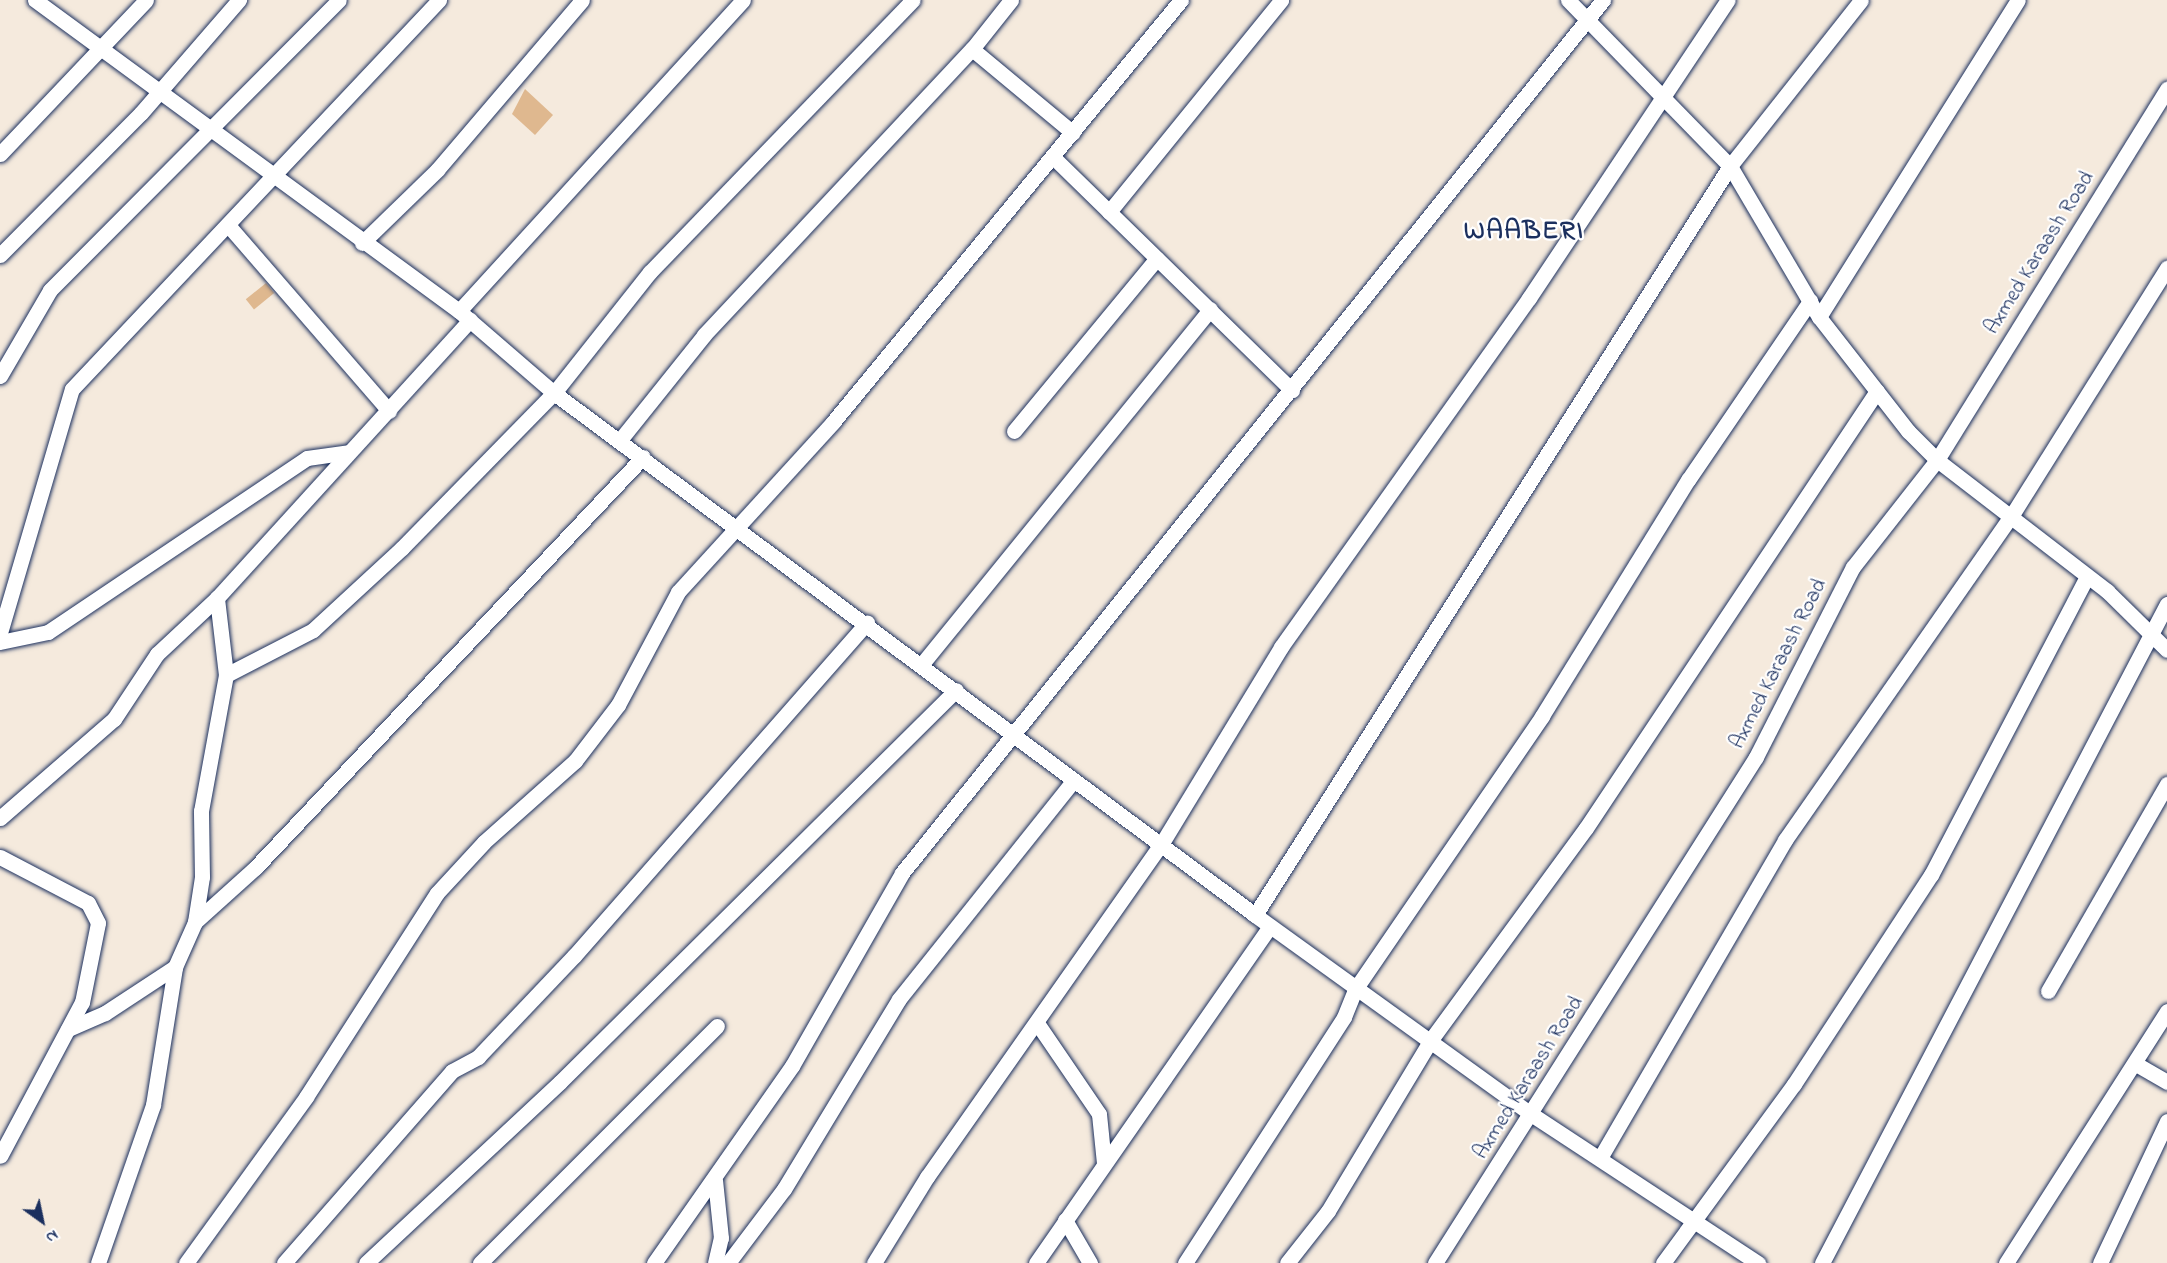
<!DOCTYPE html>
<style>
body{margin:0}
#map{position:relative;width:2167px;height:1263px;overflow:hidden;background:#f5eadd;font-family:"Indie Flower",sans-serif}
div>[style]{position:absolute}
.building>*{inset:0;background:#dfb88f;transform-origin:0 0}
.roads{filter:drop-shadow(0 0 2px #1b2f5e) drop-shadow(0 0 2px #1b2f5e)}
.minor>*{height:15px;margin:-7.5px;padding:0 7.5px;transform-origin:7.5px;border-radius:7.5px;background:#fff}
span{translate:-50% -50%;white-space:nowrap;text-align:center;line-height:1.15;-webkit-text-stroke:4.5px #fff;paint-order:stroke}
.street-label{font-size:21px;color:#1b2f5e}
.district-label{font-size:27px;color:#1b2f5e;font-weight:700;letter-spacing:1.5px}
.north{position:absolute;left:12px;top:1191px;width:60px;height:60px;-webkit-text-stroke:4px #fff;paint-order:stroke;rotate:147deg;font-size:16px;font-weight:700;line-height:24px;text-align:center;color:#1b2f5e}
.north::after{content:'';display:block;margin:auto;width:21px;height:27px;background:#1b2f5e;clip-path:polygon(50% 0,100% 100%,50% 72%,0 100%)}
</style>
<div id="map">
<div class="building">
<i style="clip-path:polygon(525px 89px,553px 115px,535px 135px,512px 114px)"></i>
<i style="left:266px;top:283px;width:13px;height:26px;rotate:51deg"></i>
</div>
<div class="roads">
<div class="minor">
<i style="left:35px;top:0;width:526px;rotate:36.26deg"></i>
<i style="left:459px;top:311px;width:125px;rotate:40.8deg"></i>
<i style="left:554px;top:393px;width:874px;rotate:36.67deg"></i>
<i style="left:1255px;top:915px;width:340px;rotate:35.8deg"></i>
<i style="left:1531px;top:1114px;width:272px;rotate:33.3deg"></i>
<i style="left:1011px;top:0;width:63px;rotate:128.5deg"></i>
<i style="left:972px;top:49px;width:131px;rotate:39.7deg"></i>
<i style="left:1568px;top:0;width:232px;rotate:45.7deg"></i>
<i style="left:1730px;top:166px;width:175px;rotate:59.5deg"></i>
<i style="left:1819px;top:317px;width:145px;rotate:52deg"></i>
<i style="left:1908px;top:431px;width:41px;rotate:45deg"></i>
<i style="left:1937px;top:460px;width:215px;rotate:37.6deg"></i>
<i style="left:2107px;top:591px;width:84px;rotate:44.5deg"></i>
<i style="left:0;top:154px;width:212px;rotate:-46.5deg"></i>
<i style="left:1053px;top:157px;width:334px;rotate:44.3deg"></i>
<i style="left:1109px;top:212px;width:273px;rotate:-50.9deg"></i>
<i style="left:228px;top:225px;width:246px;rotate:49.1deg"></i>
<i style="left:362px;top:243px;width:105px;rotate:-44.2deg"></i>
<i style="left:437px;top:170px;width:223px;rotate:-49.5deg"></i>
<i style="left:0;top:255px;width:200px;rotate:-45.2deg"></i>
<i style="left:141px;top:113px;width:150px;rotate:-49.1deg"></i>
<i style="left:459px;top:311px;width:421px;rotate:-47.6deg"></i>
<i style="left:1819px;top:317px;width:374px;rotate:-57.9deg"></i>
<i style="left:0;top:376px;width:99px;rotate:-59.8deg"></i>
<i style="left:50px;top:290px;width:409px;rotate:-45.1deg"></i>
<i style="left:1014px;top:431px;width:224px;rotate:-50.4deg"></i>
<i style="left:620px;top:440px;width:134px;rotate:-51.3deg"></i>
<i style="left:704px;top:335px;width:392px;rotate:-46.9deg"></i>
<i style="left:0;top:633px;width:254px;rotate:-73.6deg"></i>
<i style="left:72px;top:389px;width:535px;rotate:-46.67deg"></i>
<i style="left:0;top:642px;width:49px;rotate:-11.8deg"></i>
<i style="left:48px;top:632px;width:312px;rotate:-33.9deg"></i>
<i style="left:307px;top:458px;width:42px;rotate:-8.1deg"></i>
<i style="left:922px;top:664px;width:457px;rotate:-50.9deg"></i>
<i style="left:226px;top:675px;width:98px;rotate:-27.3deg"></i>
<i style="left:313px;top:630px;width:121px;rotate:-42.7deg"></i>
<i style="left:402px;top:548px;width:217px;rotate:-45.6deg"></i>
<i style="left:554px;top:393px;width:154px;rotate:-51.6deg"></i>
<i style="left:650px;top:272px;width:378px;rotate:-46deg"></i>
<i style="left:0;top:818px;width:151px;rotate:-41deg"></i>
<i style="left:114px;top:719px;width:78px;rotate:-56.5deg"></i>
<i style="left:157px;top:654px;width:82px;rotate:-43deg"></i>
<i style="left:217px;top:598px;width:376px;rotate:-47.7deg"></i>
<i style="left:0;top:857px;width:99px;rotate:27.6deg"></i>
<i style="left:88px;top:903px;width:22px;rotate:63deg"></i>
<i style="left:98px;top:923px;width:81px;rotate:101.4deg"></i>
<i style="left:82px;top:1002px;width:174px;rotate:118deg"></i>
<i style="left:1255px;top:915px;width:887px;rotate:-57.62deg"></i>
<i style="left:1730px;top:166px;width:211px;rotate:-51.7deg"></i>
<i style="left:195px;top:922px;width:81px;rotate:-42deg"></i>
<i style="left:255px;top:868px;width:565px;rotate:-46.65deg"></i>
<i style="left:2048px;top:991px;width:239px;rotate:-60.1deg"></i>
<i style="left:1037px;top:1023px;width:110px;rotate:55.7deg"></i>
<i style="left:1099px;top:1114px;width:49px;rotate:84.2deg"></i>
<i style="left:68px;top:1029px;width:40px;rotate:-23.4deg"></i>
<i style="left:105px;top:1013px;width:84px;rotate:-33.3deg"></i>
<i style="left:2136px;top:1064px;width:36px;rotate:30deg"></i>
<i style="left:1600px;top:1158px;width:368px;rotate:-59.8deg"></i>
<i style="left:1785px;top:840px;width:396px;rotate:-55.1deg"></i>
<i style="left:2012px;top:515px;width:292px;rotate:-57.9deg"></i>
<i style="left:1065px;top:1220px;width:50px;rotate:59.8deg"></i>
<i style="left:98px;top:1263px;width:167px;rotate:-70.8deg"></i>
<i style="left:153px;top:1105px;width:140px;rotate:-80.9deg"></i>
<i style="left:175px;top:967px;width:49px;rotate:-66deg"></i>
<i style="left:195px;top:922px;width:46px;rotate:-81.2deg"></i>
<i style="left:202px;top:877px;width:66px;rotate:-90.9deg"></i>
<i style="left:201px;top:811px;width:138px;rotate:-79.6deg"></i>
<i style="left:226px;top:675px;width:78px;rotate:-96.7deg"></i>
<i style="left:186px;top:1263px;width:205px;rotate:-54.1deg"></i>
<i style="left:306px;top:1097px;width:242px;rotate:-57.3deg"></i>
<i style="left:437px;top:893px;width:69px;rotate:-47.3deg"></i>
<i style="left:484px;top:842px;width:122px;rotate:-41.7deg"></i>
<i style="left:575px;top:761px;width:71px;rotate:-52.5deg"></i>
<i style="left:618px;top:705px;width:128px;rotate:-62deg"></i>
<i style="left:678px;top:592px;width:230px;rotate:-47.6deg"></i>
<i style="left:833px;top:422px;width:547px;rotate:-50.49deg"></i>
<i style="left:284px;top:1263px;width:255px;rotate:-48.8deg"></i>
<i style="left:452px;top:1071px;width:30px;rotate:-28deg"></i>
<i style="left:478px;top:1057px;width:139px;rotate:-46.5deg"></i>
<i style="left:574px;top:956px;width:444px;rotate:-48.7deg"></i>
<i style="left:366px;top:1263px;width:265px;rotate:-43deg"></i>
<i style="left:560px;top:1082px;width:557px;rotate:-44.71deg"></i>
<i style="left:480px;top:1263px;width:335px;rotate:-45deg"></i>
<i style="left:654px;top:1263px;width:241px;rotate:-55deg"></i>
<i style="left:792px;top:1066px;width:222px;rotate:-60.3deg"></i>
<i style="left:902px;top:873px;width:1120px;rotate:-51.24deg"></i>
<i style="left:715px;top:1263px;width:26px;rotate:-77deg"></i>
<i style="left:721px;top:1238px;width:58px;rotate:-95.9deg"></i>
<i style="left:728px;top:1263px;width:93px;rotate:-52.9deg"></i>
<i style="left:784px;top:1189px;width:222px;rotate:-58.8deg"></i>
<i style="left:899px;top:999px;width:280px;rotate:-51.4deg"></i>
<i style="left:874px;top:1263px;width:101px;rotate:-58.4deg"></i>
<i style="left:927px;top:1177px;width:408px;rotate:-54.9deg"></i>
<i style="left:1162px;top:843px;width:229px;rotate:-58.7deg"></i>
<i style="left:1281px;top:647px;width:428px;rotate:-54.6deg"></i>
<i style="left:1529px;top:298px;width:358px;rotate:-56.3deg"></i>
<i style="left:1036px;top:1263px;width:410px;rotate:-55.2deg"></i>
<i style="left:1185px;top:1263px;width:293px;rotate:-57.1deg"></i>
<i style="left:1344px;top:1017px;width:31px;rotate:-68deg"></i>
<i style="left:1356px;top:988px;width:330px;rotate:-55.6deg"></i>
<i style="left:1542px;top:716px;width:278px;rotate:-58.3deg"></i>
<i style="left:1688px;top:480px;width:217px;rotate:-55.7deg"></i>
<i style="left:1287px;top:1263px;width:66px;rotate:-51.7deg"></i>
<i style="left:1328px;top:1211px;width:198px;rotate:-59deg"></i>
<i style="left:1430px;top:1041px;width:264px;rotate:-53.8deg"></i>
<i style="left:1586px;top:828px;width:525px;rotate:-56.34deg"></i>
<i style="left:1435px;top:1263px;width:599px;rotate:-57.61deg"></i>
<i style="left:1756px;top:757px;width:213px;rotate:-63deg"></i>
<i style="left:1853px;top:567px;width:136px;rotate:-51.9deg"></i>
<i style="left:1937px;top:460px;width:437px;rotate:-58.2deg"></i>
<i style="left:1663px;top:1263px;width:222px;rotate:-53.8deg"></i>
<i style="left:1794px;top:1084px;width:250px;rotate:-56.8deg"></i>
<i style="left:1931px;top:875px;width:337px;rotate:-62.4deg"></i>
<i style="left:1822px;top:1263px;width:744px;rotate:-62.37deg"></i>
<i style="left:2006px;top:1263px;width:299px;rotate:-57.4deg"></i>
<i style="left:2100px;top:1263px;width:157px;rotate:-64.7deg"></i>
</div>
</div>
<div class="street-label">
<span style="left:2040px;top:253px;rotate:-58deg">Axmed Karaash Road</span>
<span style="left:1779px;top:664px;rotate:-63deg">Axmed Karaash Road</span>
<span style="left:1529px;top:1078px;rotate:-58deg">Axmed Karaash Road</span>
</div>
<div class="district-label">
<span style="left:1524px;top:232px">WAABERI</span>
</div>
<div class="north">N</div>
</div>
